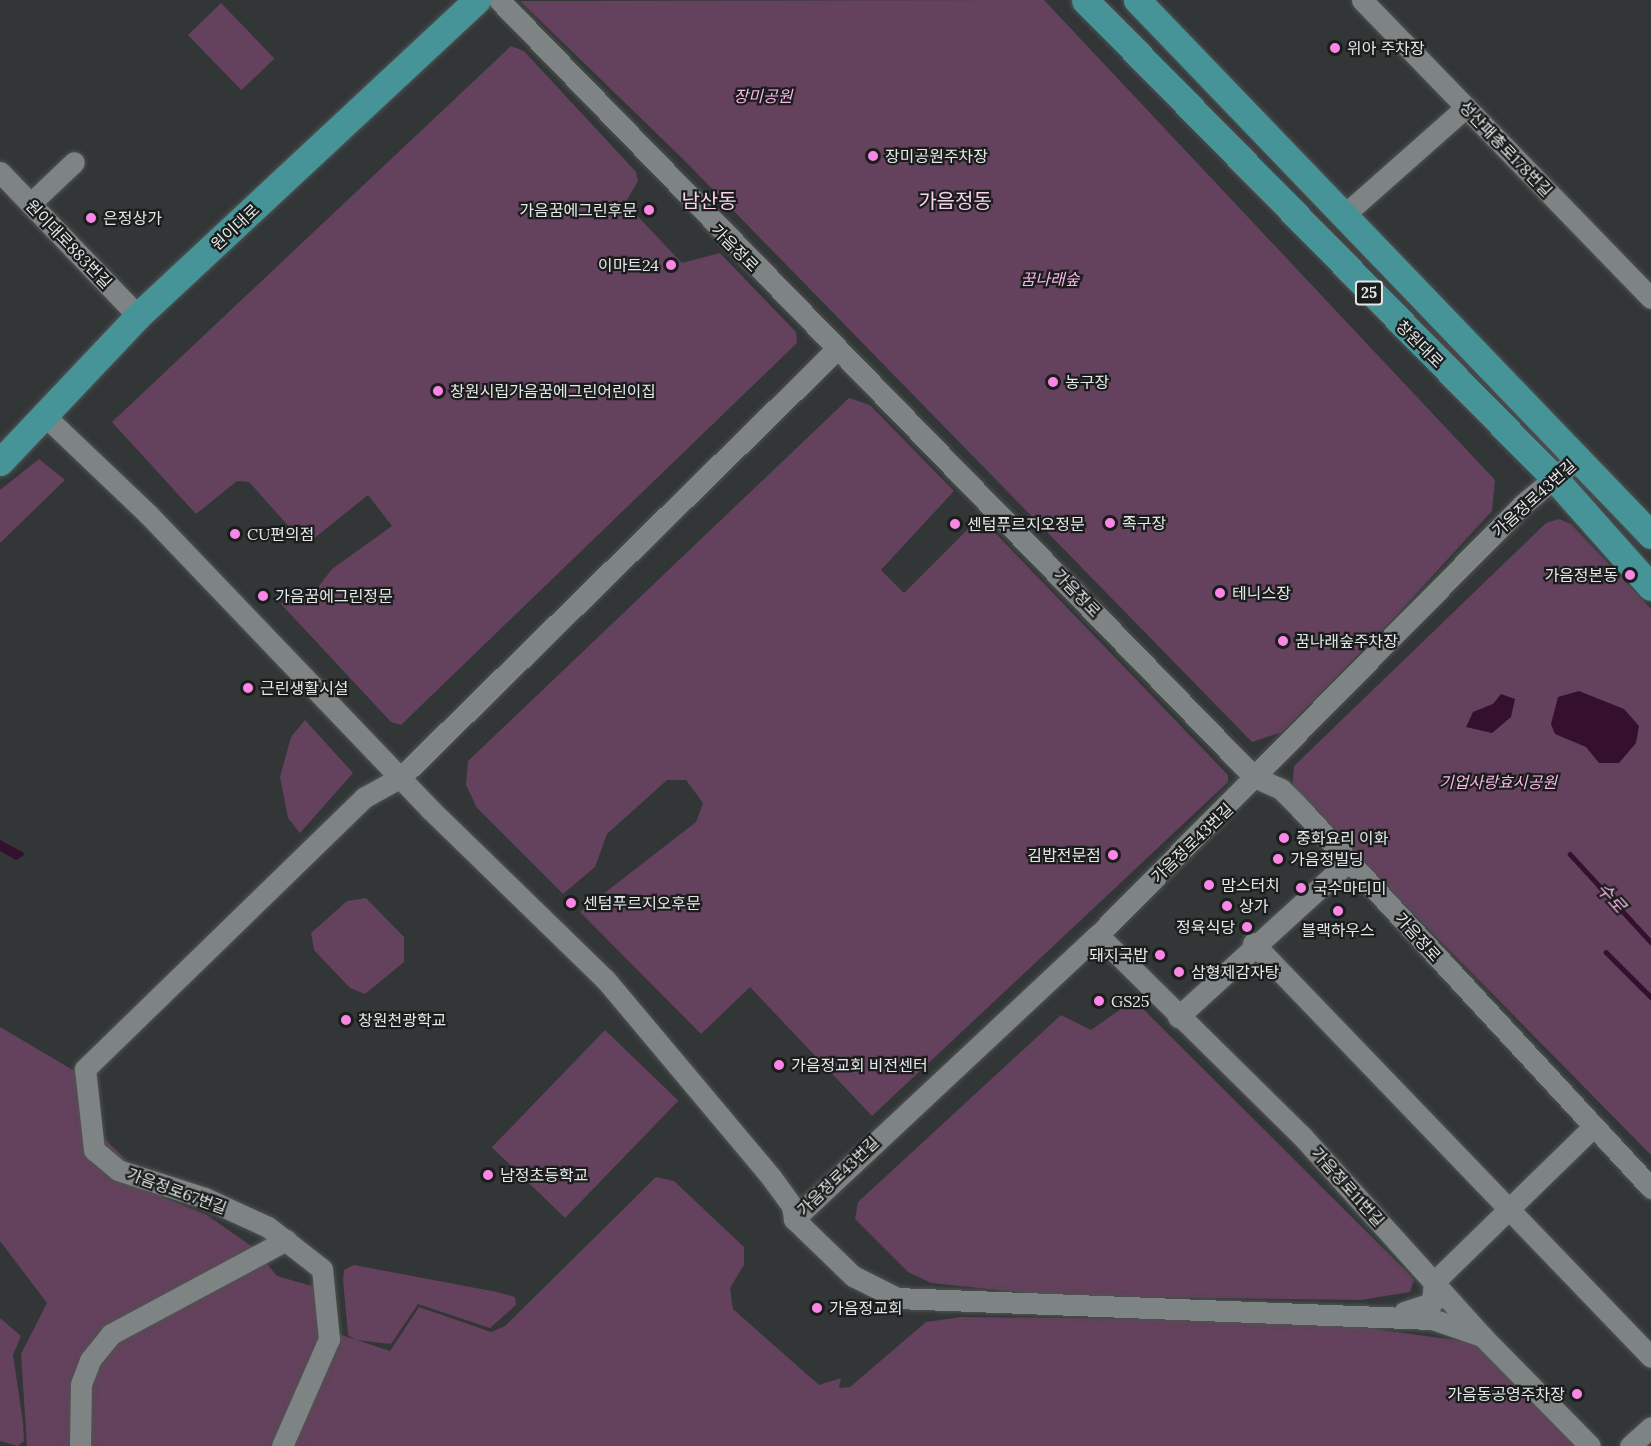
<!DOCTYPE html>
<meta charset="utf-8">
<style>
body{margin:0}
#map{position:relative;width:1651px;height:1446px;overflow:hidden;background:#323636;font-family:Lora,"Noto Sans KR",serif}
div>[style]{position:absolute}
.green>*{inset:0;background:#64415c;transform-origin:0 0}
.water>*{inset:0;background:#35102e}
.stream>*{height:4.5px;margin:-2.25px;padding:0 2.25px;transform-origin:2.25px;border-radius:2.25px;background:#35102e}
.roads{filter:drop-shadow(0 0 2px #4f5252) drop-shadow(0 0 2px #4f5252)}
.minor>*{height:21px;margin:-10.5px;padding:0 10.5px;transform-origin:10.5px;border-radius:10.5px;background:#7e8383}
.major>*{height:27px;margin:-13.5px;padding:0 13.5px;transform-origin:13.5px;border-radius:13.5px;background:#469498}
.dots>*{width:16px;height:16px;translate:-50% -50%;box-sizing:border-box;border:3px solid #1b1d1d;border-radius:50%}
span{translate:-50% -50%;white-space:nowrap;text-align:center;line-height:1.15;-webkit-text-stroke:4.5px #1b1d1d;paint-order:stroke}
.shield-label span{padding:2px 4px;background:#1b1d1d;border:2px solid;border-radius:4px;-webkit-text-stroke-width:0}
.shield-label{font-size:15px;color:#e4e7e7;font-weight:700}
.poi-label{font-size:16px;color:#e4e7e7}
.left{translate:0 -50%;text-align:left}
.right{translate:-100% -50%;text-align:right}
.park-label{font-size:16px;color:#fab5e9;font-style:italic}
.street-label{font-size:16px;color:#e4e7e7}
.water-label{font-size:18px;color:#fbb6eb;font-style:italic}
.quarter-label{font-size:20px;color:#fad1ef}
</style>
<div id="map">
<div class="green">
<i style="clip-path:polygon(1044px 0,1495px 480px,1492px 511px,1392px 620px,1282px 732px,1252px 742px,685px 161px,520px 1px)"></i>
<i style="left:221px;top:3px;width:77px;height:46px;rotate:46deg"></i>
<i style="clip-path:polygon(511px 46px,524px 51px,636px 172px,638px 181px,625px 203px,682px 263px,720px 253px,796px 332px,797px 343px,401px 725px,391px 722px,281px 604px,293px 595px,315px 591px,332px 569px,392px 526px,368px 495px,312px 540px,300px 539px,249px 482px,237px 481px,196px 514px,112px 422px)"></i>
<i style="clip-path:polygon(849px 398px,870px 405px,954px 491px,881px 570px,904px 593px,980px 517px,1228px 775px,1228px 782px,872px 1116px,750px 987px,701px 1034px,580px 912px,696px 822px,703px 803px,686px 780px,667px 780px,607px 834px,595px 867px,563px 894px,477px 808px,466px 785px,468px 761px)"></i>
<i style="clip-path:polygon(39px 459px,65px 480px,0 543px,0 490px)"></i>
<i style="clip-path:polygon(1559px 519px,1571px 524px,1651px 609px,1651px 1155px,1292px 790px,1294px 766px,1546px 523px)"></i>
<i style="clip-path:polygon(305px 720px,353px 773px,300px 833px,288px 818px,280px 777px,291px 737px)"></i>
<i style="clip-path:polygon(366px 898px,404px 937px,404px 962px,365px 994px,350px 988px,314px 950px,311px 933px,347px 901px)"></i>
<i style="clip-path:polygon(1134px 1000px,1406px 1271px,1414px 1280px,1410px 1292px,1361px 1300px,1057px 1296px,931px 1283px,908px 1272px,855px 1219px,858px 1202px,1061px 1015px,1091px 1030px)"></i>
<i style="clip-path:polygon(0 1027px,78px 1073px,91px 1088px,104px 1138px,162px 1197px,207px 1215px,254px 1248px,277px 1276px,326px 1290px,323px 1329px,390px 1351px,419px 1307px,491px 1332px,505px 1326px,656px 1177px,674px 1181px,744px 1247px,744px 1265px,730px 1288px,733px 1309px,819px 1385px,841px 1378px,839px 1388px,850px 1387px,926px 1322px,961px 1317px,1315px 1321px,1470px 1342px,1493px 1352px,1585px 1446px,27px 1446px,21px 1354px,47px 1303px,0 1241px)"></i>
<i style="left:605px;top:1030px;width:102px;height:163px;rotate:44deg"></i>
<i style="clip-path:polygon(354px 1265px,497px 1292px,515px 1297px,516px 1305px,490px 1328px,418px 1304px,391px 1344px,356px 1340px,348px 1335px,343px 1280px,344px 1270px)"></i>
<i style="clip-path:polygon(0 1318px,21px 1336px,13px 1355px,23px 1422px,24px 1441px,18px 1446px,0 1441px)"></i>
</div>
<div class="water">
<i style="clip-path:polygon(1579px 691px,1624px 709px,1639px 726px,1636px 743px,1619px 763px,1599px 763px,1586px 747px,1555px 734px,1551px 724px,1558px 697px)"></i>
<i style="clip-path:polygon(1501px 694px,1515px 699px,1511px 717px,1492px 733px,1466px 727px,1473px 712px,1493px 704px)"></i>
<i style="clip-path:polygon(0 840px,24px 853px,23px 856px,16px 860px,0 851px)"></i>
</div>
<div class="stream">
<i style="left:1570px;top:854px;width:120px;rotate:47.4deg"></i>
<i style="left:1606px;top:952px;width:64px;rotate:45deg"></i>
</div>
<div class="roads">
<div class="minor">
<i style="left:499px;top:0;width:1083px;rotate:45.82deg"></i>
<i style="left:1254px;top:777px;width:30px;rotate:24deg"></i>
<i style="left:1281px;top:789px;width:23px;rotate:45deg"></i>
<i style="left:1297px;top:805px;width:522px;rotate:47.25deg"></i>
<i style="left:1362px;top:0;width:415px;rotate:45.9deg"></i>
<i style="left:0;top:172px;width:199px;rotate:46.2deg"></i>
<i style="left:31px;top:203px;width:59px;rotate:-43.6deg"></i>
<i style="left:1344px;top:215px;width:163px;rotate:-41.5deg"></i>
<i style="left:46px;top:417px;width:142px;rotate:43.6deg"></i>
<i style="left:149px;top:515px;width:407px;rotate:46.3deg"></i>
<i style="left:430px;top:809px;width:244px;rotate:44.2deg"></i>
<i style="left:605px;top:979px;width:258px;rotate:50deg"></i>
<i style="left:771px;top:1177px;width:36px;rotate:54deg"></i>
<i style="left:792px;top:1206px;width:13px;rotate:81deg"></i>
<i style="left:794px;top:1219px;width:82px;rotate:44deg"></i>
<i style="left:853px;top:1276px;width:49px;rotate:26.6deg"></i>
<i style="left:897px;top:1298px;width:535px;rotate:2.25deg"></i>
<i style="left:1432px;top:1319px;width:53px;rotate:18.8deg"></i>
<i style="left:1098px;top:935px;width:286px;rotate:44.6deg"></i>
<i style="left:1302px;top:1136px;width:269px;rotate:48deg"></i>
<i style="left:1482px;top:1336px;width:154px;rotate:45.5deg"></i>
<i style="left:1253px;top:943px;width:574px;rotate:46.13deg"></i>
<i style="left:1178px;top:1017px;width:231px;rotate:-42.4deg"></i>
<i style="left:794px;top:1219px;width:416px;rotate:-43.1deg"></i>
<i style="left:1098px;top:935px;width:604px;rotate:-45.4deg"></i>
<i style="left:1522px;top:505px;width:75px;rotate:-40.1deg"></i>
<i style="left:1404px;top:1312px;width:29px;rotate:-18deg"></i>
<i style="left:1432px;top:1303px;width:21px;rotate:-85deg"></i>
<i style="left:1434px;top:1282px;width:221px;rotate:-44.3deg"></i>
<i style="left:80px;top:1446px;width:62px;rotate:-89.1deg"></i>
<i style="left:81px;top:1384px;width:26px;rotate:-69deg"></i>
<i style="left:90px;top:1360px;width:33px;rotate:-51deg"></i>
<i style="left:111px;top:1334px;width:199px;rotate:-28.2deg"></i>
<i style="left:282px;top:1446px;width:117px;rotate:-66.3deg"></i>
<i style="left:329px;top:1339px;width:70px;rotate:-95.7deg"></i>
<i style="left:322px;top:1269px;width:68px;rotate:-142.1deg"></i>
<i style="left:268px;top:1227px;width:69px;rotate:-155.3deg"></i>
<i style="left:205px;top:1198px;width:91px;rotate:-162.2deg"></i>
<i style="left:118px;top:1170px;width:31px;rotate:-140deg"></i>
<i style="left:94px;top:1150px;width:81px;rotate:-96.3deg"></i>
<i style="left:85px;top:1069px;width:390px;rotate:-44.2deg"></i>
<i style="left:365px;top:797px;width:41px;rotate:-29.1deg"></i>
<i style="left:401px;top:777px;width:611px;rotate:-44.47deg"></i>
<i style="left:1630px;top:1446px;width:28px;rotate:-42deg"></i>
</div>
<div class="major">
<i style="left:1085px;top:0;width:671px;rotate:45.54deg"></i>
<i style="left:1555px;top:479px;width:144px;rotate:48.4deg"></i>
<i style="left:1137px;top:0;width:742px;rotate:46.15deg"></i>
<i style="left:0;top:462px;width:201px;rotate:-46.6deg"></i>
<i style="left:138px;top:316px;width:463px;rotate:-43deg"></i>
</div>
</div>
<div class="dots">
<i style="left:1335px;top:48px;background:#fc86e4"></i>
<i style="left:873px;top:156px;background:#fc86e4"></i>
<i style="left:649px;top:210px;background:#fc86e4"></i>
<i style="left:91px;top:218px;background:#fc86e4"></i>
<i style="left:671px;top:265px;background:#fc86e4"></i>
<i style="left:1053px;top:382px;background:#fc86e4"></i>
<i style="left:438px;top:391px;background:#fc86e4"></i>
<i style="left:1110px;top:523px;background:#fc86e4"></i>
<i style="left:955px;top:524px;background:#fc86e4"></i>
<i style="left:235px;top:534px;background:#fc86e4"></i>
<i style="left:1630px;top:575px;background:#fc86e4"></i>
<i style="left:1220px;top:593px;background:#fc86e4"></i>
<i style="left:263px;top:596px;background:#fc86e4"></i>
<i style="left:1283px;top:641px;background:#fc86e4"></i>
<i style="left:248px;top:688px;background:#fc86e4"></i>
<i style="left:1284px;top:838px;background:#fc86e4"></i>
<i style="left:1113px;top:855px;background:#fc86e4"></i>
<i style="left:1278px;top:859px;background:#fc86e4"></i>
<i style="left:1209px;top:885px;background:#fc86e4"></i>
<i style="left:1301px;top:888px;background:#fc86e4"></i>
<i style="left:571px;top:903px;background:#fc86e4"></i>
<i style="left:1227px;top:906px;background:#fc86e4"></i>
<i style="left:1338px;top:911px;background:#fc86e4"></i>
<i style="left:1247px;top:927px;background:#fc86e4"></i>
<i style="left:1160px;top:955px;background:#fc86e4"></i>
<i style="left:1179px;top:972px;background:#fc86e4"></i>
<i style="left:1099px;top:1001px;background:#fc86e4"></i>
<i style="left:346px;top:1020px;background:#fc86e4"></i>
<i style="left:779px;top:1065px;background:#fc86e4"></i>
<i style="left:488px;top:1175px;background:#fc86e4"></i>
<i style="left:817px;top:1308px;background:#fc86e4"></i>
<i style="left:1577px;top:1394px;background:#fc86e4"></i>
</div>
<div class="shield-label">
<span style="left:1369px;top:293px">25</span>
</div>
<div class="poi-label">
<span class="left" style="left:1347px;top:48px">위아 주차장</span>
<span class="left" style="left:885px;top:156px">장미공원주차장</span>
<span class="right" style="left:637px;top:210px">가음꿈에그린후문</span>
<span class="left" style="left:103px;top:218px">은정상가</span>
<span class="right" style="left:659px;top:265px">이마트24</span>
<span class="left" style="left:1065px;top:382px">농구장</span>
<span class="left" style="left:450px;top:391px">창원시립가음꿈에그린어린이집</span>
<span class="left" style="left:1122px;top:523px">족구장</span>
<span class="left" style="left:967px;top:524px">센텀푸르지오정문</span>
<span class="left" style="left:247px;top:534px">CU편의점</span>
<span class="right" style="left:1618px;top:575px">가음정본동</span>
<span class="left" style="left:1232px;top:593px">테니스장</span>
<span class="left" style="left:275px;top:596px">가음꿈에그린정문</span>
<span class="left" style="left:1295px;top:641px">꿈나래숲주차장</span>
<span class="left" style="left:260px;top:688px">근린생활시설</span>
<span class="left" style="left:1296px;top:838px">중화요리 이화</span>
<span class="right" style="left:1101px;top:855px">김밥전문점</span>
<span class="left" style="left:1290px;top:859px">가음정빌딩</span>
<span class="left" style="left:1221px;top:885px">맘스터치</span>
<span class="left" style="left:1313px;top:888px">국수마디미</span>
<span class="left" style="left:583px;top:903px">센텀푸르지오후문</span>
<span class="left" style="left:1239px;top:906px">상가</span>
<span class="right" style="left:1235px;top:927px">정육식당</span>
<span style="left:1338px;top:930px">블랙하우스</span>
<span class="right" style="left:1148px;top:955px">돼지국밥</span>
<span class="left" style="left:1191px;top:972px">삼형제감자탕</span>
<span class="left" style="left:1111px;top:1001px">GS25</span>
<span class="left" style="left:358px;top:1020px">창원천광학교</span>
<span class="left" style="left:791px;top:1065px">가음정교회 비전센터</span>
<span class="left" style="left:500px;top:1175px">남정초등학교</span>
<span class="left" style="left:829px;top:1308px">가음정교회</span>
<span class="right" style="left:1565px;top:1394px">가음동공영주차장</span>
</div>
<div class="park-label">
<span style="left:763px;top:96px">장미공원</span>
<span style="left:1050px;top:279px">꿈나래숲</span>
<span style="left:1498px;top:782px">기업사랑효시공원</span>
</div>
<div class="street-label">
<span style="left:1506px;top:149px;rotate:46deg">성산패총로178번길</span>
<span style="left:235px;top:227px;rotate:-43deg">원이대로</span>
<span style="left:69px;top:244px;rotate:46deg">원이대로883번길</span>
<span style="left:735px;top:248px;rotate:45deg">가음정로</span>
<span style="left:1420px;top:344px;rotate:45deg">창원대로</span>
<span style="left:1534px;top:498px;rotate:-42deg">가음정로43번길</span>
<span style="left:1077px;top:593px;rotate:46deg">가음정로</span>
<span style="left:1192px;top:843px;rotate:-44deg">가음정로43번길</span>
<span style="left:1418px;top:937px;rotate:48deg">가음정로</span>
<span style="left:838px;top:1176px;rotate:-44deg">가음정로43번길</span>
<span style="left:1348px;top:1187px;rotate:48deg">가음정로11번길</span>
<span style="left:177px;top:1191px;rotate:20deg">가음정로67번길</span>
</div>
<div class="water-label">
<span style="left:1611px;top:898px;rotate:48deg">수로</span>
</div>
<div class="quarter-label">
<span style="left:709px;top:200px">남산동</span>
<span style="left:955px;top:200px">가음정동</span>
</div>
</div>
